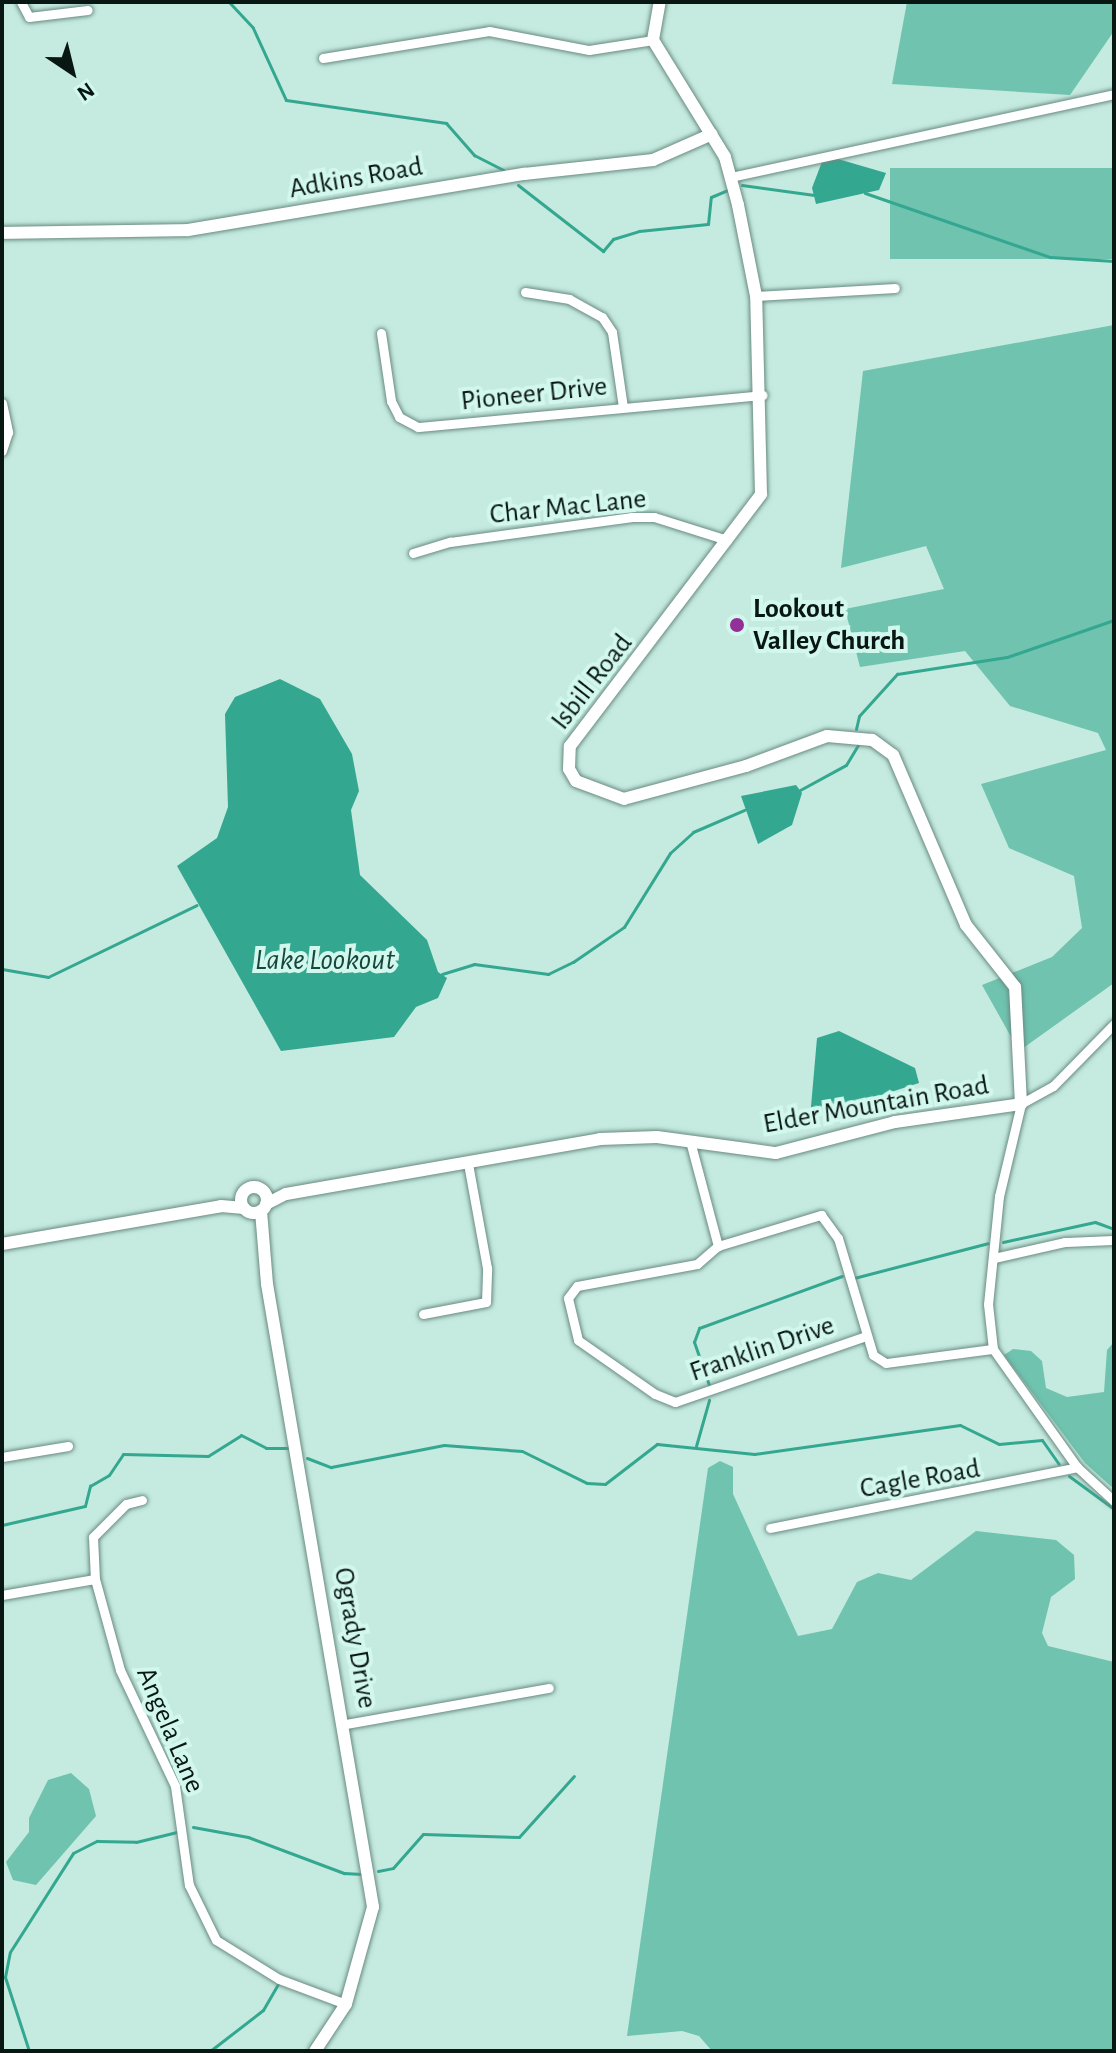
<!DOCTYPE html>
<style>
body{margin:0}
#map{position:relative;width:1116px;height:2053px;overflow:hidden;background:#c5eadf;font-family:"Alegreya Sans",sans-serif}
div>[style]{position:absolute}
.green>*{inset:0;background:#6fc3af;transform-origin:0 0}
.water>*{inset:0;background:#33a790}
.stream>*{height:3px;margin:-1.5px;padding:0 1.5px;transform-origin:1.5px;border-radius:1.5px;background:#33a790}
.roads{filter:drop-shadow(0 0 2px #698b82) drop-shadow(0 0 2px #698b82)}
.street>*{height:9px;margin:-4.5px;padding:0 4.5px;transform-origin:4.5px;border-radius:4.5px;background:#fff}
.secondary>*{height:12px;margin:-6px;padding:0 6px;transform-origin:6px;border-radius:6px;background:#fff}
.secondary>.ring{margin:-6px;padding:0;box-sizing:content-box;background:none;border:12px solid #fff;border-radius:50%}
.dots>*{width:22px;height:22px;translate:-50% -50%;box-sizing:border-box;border:4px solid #d2f7ed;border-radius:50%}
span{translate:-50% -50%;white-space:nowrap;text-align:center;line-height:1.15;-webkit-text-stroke:8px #d2f7ed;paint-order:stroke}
.street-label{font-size:28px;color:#091713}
.poi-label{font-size:28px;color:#091713;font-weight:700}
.left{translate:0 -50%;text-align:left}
.water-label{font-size:30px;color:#16473d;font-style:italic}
.frame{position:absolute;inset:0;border:4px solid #091713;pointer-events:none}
.north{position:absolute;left:32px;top:32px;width:80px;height:80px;-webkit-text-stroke:6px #d2f7ed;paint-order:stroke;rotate:145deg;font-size:22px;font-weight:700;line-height:32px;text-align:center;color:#091713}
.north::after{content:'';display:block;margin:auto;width:28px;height:36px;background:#091713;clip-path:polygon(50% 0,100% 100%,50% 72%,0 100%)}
</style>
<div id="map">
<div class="green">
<i style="clip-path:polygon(907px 2px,1114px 2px,1114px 31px,1070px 95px,892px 84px)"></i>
<i style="left:1114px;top:168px;width:91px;height:224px;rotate:90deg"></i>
<i style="clip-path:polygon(1114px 325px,1114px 983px,1019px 1051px,982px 985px,1052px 957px,1082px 928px,1074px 876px,1009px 848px,981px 784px,1106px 750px,1098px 733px,1010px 706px,965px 651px,860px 667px,845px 609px,944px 589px,926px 546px,841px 568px,863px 371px)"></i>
<i style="clip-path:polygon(1114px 1342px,1114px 1489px,1085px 1463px,1004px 1355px,1013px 1349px,1031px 1351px,1042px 1361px,1046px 1388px,1067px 1397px,1104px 1392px,1107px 1350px)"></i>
<i style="clip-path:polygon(720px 1461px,733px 1467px,733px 1494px,798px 1636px,832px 1629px,857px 1582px,878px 1573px,911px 1580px,976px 1531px,1056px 1540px,1074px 1555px,1075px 1579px,1051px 1597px,1042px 1633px,1048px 1646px,1114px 1662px,1114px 2051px,712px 2051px,699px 2036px,682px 2031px,627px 2036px,708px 1468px)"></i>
<i style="clip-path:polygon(71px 1773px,89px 1789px,96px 1816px,36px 1885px,13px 1880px,6px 1862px,29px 1832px,29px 1818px,48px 1780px)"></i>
</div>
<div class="water">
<i style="clip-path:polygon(823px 159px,838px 159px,886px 173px,879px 190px,816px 204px,812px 188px)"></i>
<i style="clip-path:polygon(280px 679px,320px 699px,352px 754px,359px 791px,351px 810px,360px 875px,427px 940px,438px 972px,447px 978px,438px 998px,416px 1007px,394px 1037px,281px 1051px,177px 866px,217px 838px,228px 807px,225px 714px,235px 697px)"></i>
<i style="clip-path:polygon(796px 785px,802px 793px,792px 825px,758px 844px,741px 796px)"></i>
<i style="clip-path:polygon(839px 1031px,915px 1068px,919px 1083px,810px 1118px,817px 1038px)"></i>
</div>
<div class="stream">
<i style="left:229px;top:2px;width:35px;rotate:47deg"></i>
<i style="left:253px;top:28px;width:79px;rotate:65.4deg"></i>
<i style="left:286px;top:100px;width:162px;rotate:8.2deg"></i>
<i style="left:446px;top:123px;width:43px;rotate:48.8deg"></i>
<i style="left:474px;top:155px;width:33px;rotate:27deg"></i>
<i style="left:518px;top:185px;width:108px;rotate:37.8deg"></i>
<i style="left:603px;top:251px;width:16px;rotate:-50deg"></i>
<i style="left:613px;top:239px;width:27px;rotate:-17deg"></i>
<i style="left:639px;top:231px;width:69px;rotate:-5.8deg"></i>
<i style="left:708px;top:224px;width:27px;rotate:-84deg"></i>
<i style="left:711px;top:197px;width:21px;rotate:-23deg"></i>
<i style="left:742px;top:185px;width:73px;rotate:7.9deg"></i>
<i style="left:865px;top:193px;width:196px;rotate:19.1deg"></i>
<i style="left:1050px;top:257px;width:64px;rotate:3.6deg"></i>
<i style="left:856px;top:729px;width:13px;rotate:-77deg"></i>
<i style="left:859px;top:716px;width:57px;rotate:-47.9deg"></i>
<i style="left:897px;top:674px;width:111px;rotate:-8.8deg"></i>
<i style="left:1007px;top:657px;width:113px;rotate:-19.1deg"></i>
<i style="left:800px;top:790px;width:52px;rotate:-28.5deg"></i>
<i style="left:846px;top:765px;width:23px;rotate:-59deg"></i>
<i style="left:2px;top:969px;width:47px;rotate:9.9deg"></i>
<i style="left:48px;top:977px;width:165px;rotate:-25.8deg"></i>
<i style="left:442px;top:974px;width:34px;rotate:-17deg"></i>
<i style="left:474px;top:964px;width:75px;rotate:7.7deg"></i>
<i style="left:548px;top:974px;width:28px;rotate:-26deg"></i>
<i style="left:573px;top:962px;width:62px;rotate:-34.5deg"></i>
<i style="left:624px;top:927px;width:87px;rotate:-58.1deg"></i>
<i style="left:670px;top:853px;width:31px;rotate:-42deg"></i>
<i style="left:693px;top:832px;width:56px;rotate:-23.3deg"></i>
<i style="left:1003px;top:1242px;width:94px;rotate:-12.3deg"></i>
<i style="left:1095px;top:1222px;width:20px;rotate:20deg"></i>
<i style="left:854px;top:1278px;width:138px;rotate:-14.6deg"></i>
<i style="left:709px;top:1385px;width:46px;rotate:-109.2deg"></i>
<i style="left:694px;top:1342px;width:15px;rotate:-70deg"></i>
<i style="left:699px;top:1328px;width:152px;rotate:-20deg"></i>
<i style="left:696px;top:1446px;width:48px;rotate:-74.2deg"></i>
<i style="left:307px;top:1458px;width:26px;rotate:21deg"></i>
<i style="left:331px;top:1467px;width:115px;rotate:-11deg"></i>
<i style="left:444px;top:1445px;width:78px;rotate:4.4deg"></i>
<i style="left:522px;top:1451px;width:72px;rotate:26.2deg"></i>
<i style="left:587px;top:1483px;width:18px;rotate:3deg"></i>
<i style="left:605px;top:1484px;width:66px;rotate:-37.6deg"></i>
<i style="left:657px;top:1444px;width:98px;rotate:5.9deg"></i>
<i style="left:754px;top:1454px;width:208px;rotate:-8deg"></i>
<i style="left:960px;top:1425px;width:43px;rotate:26deg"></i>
<i style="left:999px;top:1444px;width:43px;rotate:-5.3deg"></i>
<i style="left:1042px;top:1440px;width:29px;rotate:55deg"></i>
<i style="left:1069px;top:1476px;width:56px;rotate:36.3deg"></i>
<i style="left:2px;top:1525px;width:85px;rotate:-12.9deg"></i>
<i style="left:85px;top:1506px;width:21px;rotate:-76deg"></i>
<i style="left:90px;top:1486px;width:22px;rotate:-30deg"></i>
<i style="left:109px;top:1475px;width:25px;rotate:-56deg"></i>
<i style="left:123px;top:1454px;width:85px;rotate:1.3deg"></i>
<i style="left:208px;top:1456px;width:39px;rotate:-32deg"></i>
<i style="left:241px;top:1435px;width:28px;rotate:27deg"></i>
<i style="left:266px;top:1448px;width:25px"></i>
<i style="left:193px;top:1827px;width:56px;rotate:10.3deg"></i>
<i style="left:248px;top:1837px;width:103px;rotate:20.6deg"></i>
<i style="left:344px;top:1873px;width:18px;rotate:3deg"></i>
<i style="left:378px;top:1871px;width:15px;rotate:-11deg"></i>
<i style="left:393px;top:1868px;width:45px;rotate:-48.6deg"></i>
<i style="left:423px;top:1834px;width:96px;rotate:1.8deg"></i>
<i style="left:519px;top:1837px;width:82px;rotate:-48deg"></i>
<i style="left:29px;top:2051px;width:78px;rotate:-108deg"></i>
<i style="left:5px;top:1977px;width:25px;rotate:-79deg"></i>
<i style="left:10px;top:1952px;width:117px;rotate:-57.5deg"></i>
<i style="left:73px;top:1853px;width:27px;rotate:-27deg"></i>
<i style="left:97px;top:1841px;width:39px;rotate:1deg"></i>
<i style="left:136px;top:1842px;width:42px;rotate:-13.7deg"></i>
<i style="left:210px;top:2051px;width:67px;rotate:-37.7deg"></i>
<i style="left:263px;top:2010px;width:30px;rotate:-60deg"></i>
</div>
<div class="roads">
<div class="street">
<i style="left:21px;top:2px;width:17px;rotate:62deg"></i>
<i style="left:29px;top:17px;width:59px;rotate:-6.8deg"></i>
<i style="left:323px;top:58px;width:168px;rotate:-9.2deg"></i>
<i style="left:489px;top:31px;width:102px;rotate:10.8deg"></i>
<i style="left:589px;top:50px;width:65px;rotate:-8.9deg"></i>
<i style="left:731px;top:177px;width:392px;rotate:-12.2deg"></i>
<i style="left:525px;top:292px;width:45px;rotate:9deg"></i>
<i style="left:569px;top:299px;width:38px;rotate:29deg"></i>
<i style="left:602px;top:317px;width:18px;rotate:56deg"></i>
<i style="left:612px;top:332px;width:76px;rotate:81.7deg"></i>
<i style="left:756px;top:296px;width:139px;rotate:-3.3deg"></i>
<i style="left:381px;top:333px;width:69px;rotate:81.6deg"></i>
<i style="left:391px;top:401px;width:18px;rotate:63deg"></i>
<i style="left:399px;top:417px;width:21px;rotate:28deg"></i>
<i style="left:418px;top:427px;width:346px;rotate:-5.3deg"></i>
<i style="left:2px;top:403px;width:30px;rotate:78deg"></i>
<i style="left:8px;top:432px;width:20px;rotate:108deg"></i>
<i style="left:413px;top:553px;width:39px;rotate:-17deg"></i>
<i style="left:450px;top:542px;width:184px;rotate:-7.8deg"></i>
<i style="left:632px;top:517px;width:22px"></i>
<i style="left:654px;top:517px;width:77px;rotate:17.5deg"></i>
<i style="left:1114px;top:1024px;width:87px;rotate:134.5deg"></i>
<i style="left:1053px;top:1086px;width:37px;rotate:151deg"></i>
<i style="left:1021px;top:1104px;width:95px;rotate:103.4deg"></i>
<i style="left:999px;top:1196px;width:109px;rotate:95.8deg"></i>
<i style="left:988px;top:1304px;width:45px;rotate:83.7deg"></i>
<i style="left:993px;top:1349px;width:145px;rotate:54.6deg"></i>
<i style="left:1077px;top:1467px;width:50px;rotate:42.6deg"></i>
<i style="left:690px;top:1141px;width:109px;rotate:75.1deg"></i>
<i style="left:994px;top:1258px;width:73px;rotate:-12.7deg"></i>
<i style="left:1065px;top:1242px;width:49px;rotate:-2.3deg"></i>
<i style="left:423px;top:1314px;width:64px;rotate:-10.8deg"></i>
<i style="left:486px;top:1302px;width:34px;rotate:-88deg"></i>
<i style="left:487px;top:1268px;width:107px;rotate:-100.3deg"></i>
<i style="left:866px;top:1336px;width:202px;rotate:160.9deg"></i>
<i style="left:675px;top:1402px;width:22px;rotate:-158deg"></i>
<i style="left:655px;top:1394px;width:94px;rotate:-145deg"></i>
<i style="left:578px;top:1340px;width:43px;rotate:-103.4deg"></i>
<i style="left:568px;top:1298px;width:15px;rotate:-53deg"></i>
<i style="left:577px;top:1286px;width:122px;rotate:-10.4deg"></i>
<i style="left:697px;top:1264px;width:28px;rotate:-41deg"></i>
<i style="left:718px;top:1246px;width:108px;rotate:-16.8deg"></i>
<i style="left:821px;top:1215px;width:29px;rotate:54deg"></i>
<i style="left:838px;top:1238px;width:122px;rotate:73.3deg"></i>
<i style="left:873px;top:1355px;width:15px;rotate:32deg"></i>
<i style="left:886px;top:1363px;width:108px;rotate:-7.5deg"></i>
<i style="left:2px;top:1457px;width:67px;rotate:-9.5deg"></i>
<i style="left:142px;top:1500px;width:16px;rotate:166deg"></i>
<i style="left:126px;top:1504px;width:47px;rotate:135deg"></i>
<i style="left:93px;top:1537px;width:42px;rotate:87.3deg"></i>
<i style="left:95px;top:1579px;width:94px;rotate:74.6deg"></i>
<i style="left:120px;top:1670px;width:128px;rotate:64.6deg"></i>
<i style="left:175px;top:1786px;width:100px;rotate:82deg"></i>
<i style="left:189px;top:1885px;width:61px;rotate:63.9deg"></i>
<i style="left:216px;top:1940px;width:74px;rotate:31.8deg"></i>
<i style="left:279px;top:1979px;width:72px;rotate:20.5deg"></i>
<i style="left:770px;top:1528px;width:313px;rotate:-11.2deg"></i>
<i style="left:2px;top:1595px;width:94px;rotate:-9.8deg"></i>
<i style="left:346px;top:1724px;width:206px;rotate:-10.1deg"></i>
</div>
<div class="secondary">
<i style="left:2px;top:233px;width:186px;rotate:-0.9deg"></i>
<i style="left:188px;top:230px;width:341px;rotate:-9.5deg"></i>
<i style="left:524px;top:174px;width:130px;rotate:-6.2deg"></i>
<i style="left:653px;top:160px;width:64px;rotate:-23.8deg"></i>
<i class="ring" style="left:241px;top:1187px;width:14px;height:14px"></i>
<i style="left:266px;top:1204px;width:22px;rotate:-27deg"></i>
<i style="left:286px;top:1194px;width:319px;rotate:-9.9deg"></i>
<i style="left:600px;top:1139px;width:57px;rotate:-2deg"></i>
<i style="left:657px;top:1137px;width:120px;rotate:7.7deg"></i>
<i style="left:776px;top:1153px;width:123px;rotate:-14.6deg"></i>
<i style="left:895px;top:1122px;width:127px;rotate:-8.1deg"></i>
<i style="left:1021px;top:1104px;width:117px;rotate:-92.9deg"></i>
<i style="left:1015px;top:987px;width:79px;rotate:-128.3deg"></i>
<i style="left:966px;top:925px;width:185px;rotate:-113.2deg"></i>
<i style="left:893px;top:755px;width:26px;rotate:-144deg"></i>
<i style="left:872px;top:740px;width:45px;rotate:-174.9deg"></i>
<i style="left:827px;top:736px;width:86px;rotate:159.7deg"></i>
<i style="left:746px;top:766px;width:126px;rotate:164.9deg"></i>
<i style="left:624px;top:799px;width:51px;rotate:-159.4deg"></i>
<i style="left:576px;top:781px;width:14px;rotate:-120deg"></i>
<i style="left:569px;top:769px;width:23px;rotate:-88deg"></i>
<i style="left:570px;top:746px;width:316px;rotate:-52.8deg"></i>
<i style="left:761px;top:494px;width:198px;rotate:-91.4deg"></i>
<i style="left:756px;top:296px;width:93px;rotate:-101.2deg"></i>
<i style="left:738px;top:205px;width:50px;rotate:-105.2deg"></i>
<i style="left:725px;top:157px;width:137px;rotate:-121.6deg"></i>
<i style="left:653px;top:40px;width:39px;rotate:-80deg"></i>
<i style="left:261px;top:1211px;width:73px;rotate:85.3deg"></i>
<i style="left:267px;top:1284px;width:632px;rotate:80.34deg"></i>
<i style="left:373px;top:1907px;width:101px;rotate:105.6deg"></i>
<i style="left:346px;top:2004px;width:56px;rotate:123.4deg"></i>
<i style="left:2px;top:1244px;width:222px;rotate:-9.8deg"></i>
<i style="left:221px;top:1206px;width:23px;rotate:5deg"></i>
</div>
</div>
<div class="dots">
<i style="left:737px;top:625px;background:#933097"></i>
</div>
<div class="street-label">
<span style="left:356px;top:178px;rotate:-10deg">Adkins Road</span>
<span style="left:534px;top:394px;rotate:-6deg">Pioneer Drive</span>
<span style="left:568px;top:507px;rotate:-6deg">Char Mac Lane</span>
<span style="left:592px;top:682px;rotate:-52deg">Isbill Road</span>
<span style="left:876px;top:1105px;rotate:-10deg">Elder Mountain Road</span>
<span style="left:762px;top:1349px;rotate:-19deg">Franklin Drive</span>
<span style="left:920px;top:1479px;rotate:-10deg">Cagle Road</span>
<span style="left:355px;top:1638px;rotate:80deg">Ogrady Drive</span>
<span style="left:170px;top:1730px;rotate:67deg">Angela Lane</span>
</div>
<div class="poi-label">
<span class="left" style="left:753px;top:625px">Lookout<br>Valley Church</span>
</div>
<div class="water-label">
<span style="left:325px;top:960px">Lake Lookout</span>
</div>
<div class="frame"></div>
<div class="north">N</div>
</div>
